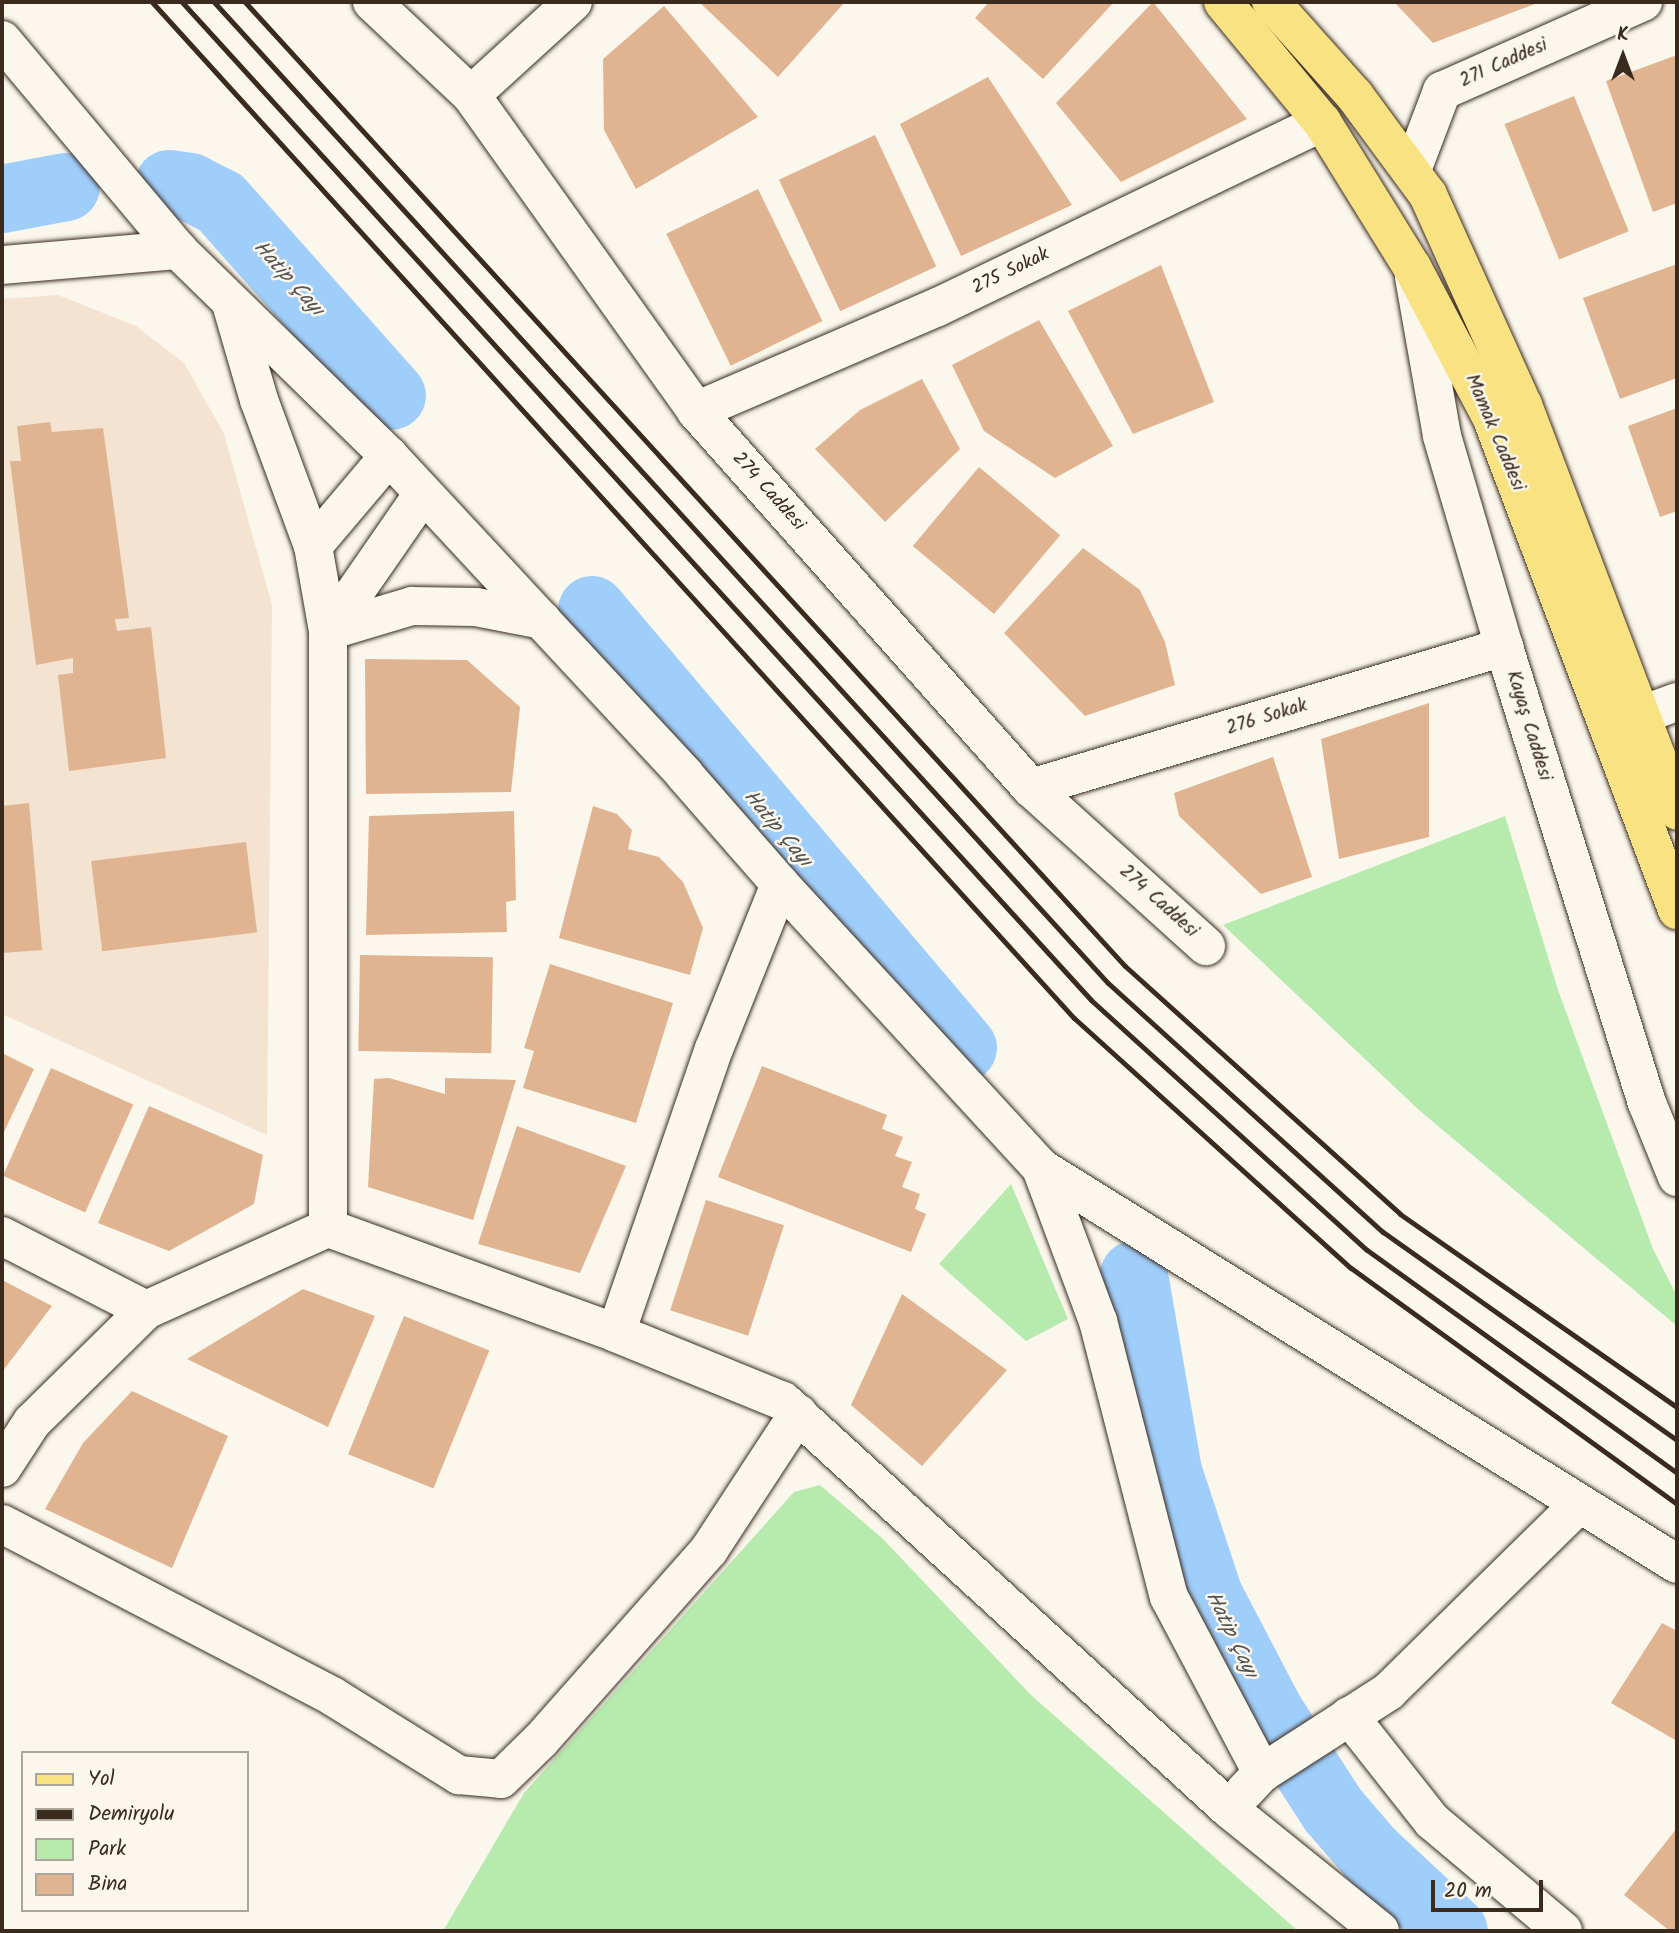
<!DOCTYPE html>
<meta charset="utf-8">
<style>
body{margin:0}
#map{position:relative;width:1679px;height:1933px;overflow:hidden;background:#fbf7ec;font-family:Kalam,sans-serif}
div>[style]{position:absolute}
.built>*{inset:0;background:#f3e3d0}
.green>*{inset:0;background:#b6ebad}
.river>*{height:68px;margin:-34px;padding:0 34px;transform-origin:34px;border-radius:34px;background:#a0cefb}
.building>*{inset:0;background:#e0b490;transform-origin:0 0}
.roads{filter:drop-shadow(0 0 2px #3b2a1e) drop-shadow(0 0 2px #3b2a1e)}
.minor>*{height:38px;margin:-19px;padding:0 19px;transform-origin:19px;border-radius:19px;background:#fbf7ec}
.major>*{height:38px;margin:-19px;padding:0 19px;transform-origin:19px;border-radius:19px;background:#f8e281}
.rail>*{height:5px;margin:-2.5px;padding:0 2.5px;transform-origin:2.5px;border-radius:2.5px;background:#3b2a1e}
span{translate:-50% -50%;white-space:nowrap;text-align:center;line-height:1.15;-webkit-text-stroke:5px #fbf7ec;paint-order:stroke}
.street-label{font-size:19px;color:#3b2a1e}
.water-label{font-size:21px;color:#545355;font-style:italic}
.frame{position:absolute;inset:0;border:4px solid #3b2a1e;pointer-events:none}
.legend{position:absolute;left:21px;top:1751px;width:228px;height:161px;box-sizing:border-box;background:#fbf7ec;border:2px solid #aea59a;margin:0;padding:9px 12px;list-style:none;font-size:21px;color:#3b2a1e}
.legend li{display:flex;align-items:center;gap:14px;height:35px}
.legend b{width:35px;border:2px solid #aea59a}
.north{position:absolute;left:1588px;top:21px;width:70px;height:70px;-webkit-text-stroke:5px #fbf7ec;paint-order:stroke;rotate:0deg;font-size:19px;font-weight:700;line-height:28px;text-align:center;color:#3b2a1e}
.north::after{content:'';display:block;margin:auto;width:24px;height:32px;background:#3b2a1e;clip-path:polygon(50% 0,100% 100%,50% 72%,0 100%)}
.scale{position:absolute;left:1431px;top:1880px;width:112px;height:32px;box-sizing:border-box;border:4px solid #3b2a1e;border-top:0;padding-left:9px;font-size:21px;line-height:24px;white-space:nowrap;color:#3b2a1e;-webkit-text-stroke:5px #fbf7ec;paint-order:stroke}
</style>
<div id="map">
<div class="built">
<i style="clip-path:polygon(58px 295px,136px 326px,184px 363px,224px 434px,272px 605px,267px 1135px,2px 1014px,2px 299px)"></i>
</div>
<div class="green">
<i style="clip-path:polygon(1505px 816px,1558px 990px,1653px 1249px,1677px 1296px,1677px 1326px,1420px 1111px,1223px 925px)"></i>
<i style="clip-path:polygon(1011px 1184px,1068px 1319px,1026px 1341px,939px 1264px)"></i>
<i style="clip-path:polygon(820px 1485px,882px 1538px,1031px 1695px,1298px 1931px,443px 1931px,524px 1793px,794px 1492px)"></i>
</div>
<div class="river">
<i style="left:169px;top:184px;width:21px;rotate:8deg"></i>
<i style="left:190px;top:187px;width:34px;rotate:27deg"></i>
<i style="left:220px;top:202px;width:259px;rotate:48.4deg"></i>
<i style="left:2px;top:199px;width:65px;rotate:-10.6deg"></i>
<i style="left:592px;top:610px;width:574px;rotate:49.73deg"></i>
<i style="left:1134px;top:1275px;width:200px;rotate:80.2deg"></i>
<i style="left:1168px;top:1472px;width:131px;rotate:71.7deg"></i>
<i style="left:1209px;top:1596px;width:130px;rotate:62.4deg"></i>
<i style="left:1269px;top:1711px;width:118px;rotate:57.1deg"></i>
<i style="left:1333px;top:1810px;width:58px;rotate:49.2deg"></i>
<i style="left:1371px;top:1854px;width:113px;rotate:42.9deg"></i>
</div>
<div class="building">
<i style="clip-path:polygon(699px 2px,845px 2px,778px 77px)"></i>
<i style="clip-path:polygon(989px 2px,1114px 2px,1043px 79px,975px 18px)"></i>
<i style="clip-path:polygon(1153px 2px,1247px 119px,1121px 182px,1056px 103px)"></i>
<i style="clip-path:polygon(1394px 2px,1540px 2px,1433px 43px)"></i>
<i style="clip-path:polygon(664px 6px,758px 117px,636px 189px,604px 130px,603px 59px)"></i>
<i style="clip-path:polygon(1677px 55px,1677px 203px,1653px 212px,1606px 81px)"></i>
<i style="clip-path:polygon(988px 77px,1072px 205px,961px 256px,900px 124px)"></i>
<i style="left:1574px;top:96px;width:146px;height:75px;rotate:68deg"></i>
<i style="left:875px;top:135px;width:145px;height:106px;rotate:65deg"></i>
<i style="left:758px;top:189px;width:147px;height:102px;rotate:64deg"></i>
<i style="clip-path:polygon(1677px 264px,1677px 378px,1620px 399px,1583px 298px)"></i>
<i style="clip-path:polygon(1161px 265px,1214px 402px,1133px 434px,1068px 311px)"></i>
<i style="clip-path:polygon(1039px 320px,1113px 446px,1055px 478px,984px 431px,952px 365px)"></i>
<i style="clip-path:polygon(922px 379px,960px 449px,885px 522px,815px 449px,860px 410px)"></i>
<i style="clip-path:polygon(1677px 408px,1677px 511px,1660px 517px,1628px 426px)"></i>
<i style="clip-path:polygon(50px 422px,52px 432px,103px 428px,129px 618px,115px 619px,117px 631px,151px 627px,166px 758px,69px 771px,58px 675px,73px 673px,73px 658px,36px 665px,10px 461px,21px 461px,17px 426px)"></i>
<i style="left:979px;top:467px;width:106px;height:103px;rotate:40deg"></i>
<i style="clip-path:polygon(1083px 548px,1140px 590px,1165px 642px,1175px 685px,1085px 716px,1004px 633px)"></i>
<i style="clip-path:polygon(365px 659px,467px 660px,520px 707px,511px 792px,366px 794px)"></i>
<i style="clip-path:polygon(1429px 703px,1429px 837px,1339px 859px,1321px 739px)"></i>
<i style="clip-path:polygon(1273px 757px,1312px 877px,1261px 894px,1179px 816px,1174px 793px)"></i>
<i style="clip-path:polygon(29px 803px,42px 950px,2px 953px,2px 806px)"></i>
<i style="clip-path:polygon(593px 806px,617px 814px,632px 830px,628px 849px,659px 857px,683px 882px,703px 928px,690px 975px,559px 938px)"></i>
<i style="clip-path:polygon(514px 811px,516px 900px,506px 902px,507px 932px,366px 935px,369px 816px)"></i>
<i style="left:246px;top:842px;width:91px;height:156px;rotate:83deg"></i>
<i style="left:360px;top:955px;width:133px;height:96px;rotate:1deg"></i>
<i style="clip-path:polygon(550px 964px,673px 1003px,636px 1123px,523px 1088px,534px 1051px,524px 1048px)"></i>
<i style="clip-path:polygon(2px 1053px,34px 1069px,2px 1136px)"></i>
<i style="clip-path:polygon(762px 1066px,887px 1115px,882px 1129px,903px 1137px,895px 1156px,912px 1162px,902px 1187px,920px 1194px,915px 1209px,926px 1214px,911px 1252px,718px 1177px)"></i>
<i style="left:51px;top:1068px;width:90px;height:118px;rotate:24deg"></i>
<i style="clip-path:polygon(389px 1078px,445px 1094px,445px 1078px,516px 1080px,473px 1220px,368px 1187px,374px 1079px)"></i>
<i style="clip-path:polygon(149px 1106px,263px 1155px,254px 1204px,169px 1251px,98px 1223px)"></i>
<i style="clip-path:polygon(517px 1126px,626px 1166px,580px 1273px,478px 1244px)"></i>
<i style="left:706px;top:1200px;width:82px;height:116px;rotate:18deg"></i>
<i style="clip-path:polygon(2px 1280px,52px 1306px,2px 1372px)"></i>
<i style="clip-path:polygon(303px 1289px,375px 1316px,328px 1427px,187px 1359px)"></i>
<i style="clip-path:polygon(902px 1294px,1007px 1370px,922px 1466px,851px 1405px)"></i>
<i style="left:404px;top:1316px;width:92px;height:149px;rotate:22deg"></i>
<i style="clip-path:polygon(132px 1391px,228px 1436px,172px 1568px,45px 1509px,83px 1443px)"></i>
<i style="clip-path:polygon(1662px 1623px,1677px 1631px,1677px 1741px,1611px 1703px)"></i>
<i style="clip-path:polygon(1677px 1828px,1677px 1931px,1670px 1931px,1624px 1895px)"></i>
</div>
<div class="roads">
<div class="minor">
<i style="left:372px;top:2px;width:136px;rotate:43.2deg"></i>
<i style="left:471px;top:95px;width:388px;rotate:54.5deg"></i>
<i style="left:696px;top:411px;width:504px;rotate:48.38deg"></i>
<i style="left:1031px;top:788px;width:236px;rotate:42.1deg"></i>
<i style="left:2px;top:40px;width:274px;rotate:50deg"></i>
<i style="left:178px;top:250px;width:295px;rotate:44.3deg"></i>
<i style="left:389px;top:456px;width:434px;rotate:47.1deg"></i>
<i style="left:684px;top:774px;width:146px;rotate:48.9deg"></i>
<i style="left:471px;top:95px;width:138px;rotate:-42.4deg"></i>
<i style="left:1412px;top:170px;width:85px;rotate:-69.2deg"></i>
<i style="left:1442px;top:91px;width:220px;rotate:-23.9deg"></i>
<i style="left:2px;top:265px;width:177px;rotate:-4.9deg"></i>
<i style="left:1414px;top:277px;width:161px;rotate:80deg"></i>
<i style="left:1442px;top:436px;width:220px;rotate:73.6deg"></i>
<i style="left:1504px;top:647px;width:478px;rotate:72.6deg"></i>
<i style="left:1647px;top:1103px;width:80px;rotate:67.9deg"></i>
<i style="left:232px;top:307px;width:97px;rotate:73.8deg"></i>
<i style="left:259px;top:400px;width:156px;rotate:69.7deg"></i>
<i style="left:696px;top:411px;width:263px;rotate:-23.3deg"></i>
<i style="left:938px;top:307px;width:426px;rotate:-25.7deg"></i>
<i style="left:328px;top:631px;width:88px;rotate:-16.6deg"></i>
<i style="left:412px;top:606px;width:64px;rotate:0.9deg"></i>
<i style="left:476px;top:607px;width:67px;rotate:11.1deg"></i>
<i style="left:328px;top:631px;width:167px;rotate:-55.3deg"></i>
<i style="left:1641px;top:715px;width:38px;rotate:-20deg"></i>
<i style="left:1031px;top:788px;width:494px;rotate:-16.6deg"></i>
<i style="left:1041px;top:1168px;width:749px;rotate:31.91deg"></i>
<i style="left:328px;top:1228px;width:597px;rotate:-90deg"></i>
<i style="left:328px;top:631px;width:86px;rotate:-100deg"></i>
<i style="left:313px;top:546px;width:118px;rotate:-49.8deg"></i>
<i style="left:2px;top:1236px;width:162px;rotate:27.2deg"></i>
<i style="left:616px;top:1333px;width:300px;rotate:-71deg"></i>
<i style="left:714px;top:1049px;width:178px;rotate:-68.2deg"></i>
<i style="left:780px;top:884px;width:386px;rotate:47.4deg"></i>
<i style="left:1041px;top:1168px;width:163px;rotate:69.6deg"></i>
<i style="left:1098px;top:1321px;width:285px;rotate:75.6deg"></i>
<i style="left:1169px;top:1597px;width:199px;rotate:62.1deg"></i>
<i style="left:2px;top:1468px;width:55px;rotate:-56.9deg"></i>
<i style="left:32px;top:1422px;width:160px;rotate:-44.5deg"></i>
<i style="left:146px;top:1310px;width:200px;rotate:-24.3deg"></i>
<i style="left:328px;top:1228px;width:307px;rotate:20deg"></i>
<i style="left:616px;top:1333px;width:180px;rotate:22.2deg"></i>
<i style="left:783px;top:1401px;width:604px;rotate:42.45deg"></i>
<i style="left:1229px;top:1809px;width:194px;rotate:38.9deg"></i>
<i style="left:2px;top:1524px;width:372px;rotate:27.5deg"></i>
<i style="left:332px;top:1696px;width:150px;rotate:31.9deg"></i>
<i style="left:459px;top:1775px;width:42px;rotate:5.4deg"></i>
<i style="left:501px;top:1779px;width:56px;rotate:-44.3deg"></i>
<i style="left:541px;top:1740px;width:254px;rotate:-48.5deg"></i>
<i style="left:709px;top:1550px;width:163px;rotate:-56.8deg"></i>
<i style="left:1349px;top:1716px;width:134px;rotate:51.7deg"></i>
<i style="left:1432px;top:1821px;width:171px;rotate:40deg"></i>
<i style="left:1244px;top:1792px;width:26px;rotate:-47deg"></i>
<i style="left:1262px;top:1773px;width:151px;rotate:-32.8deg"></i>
<i style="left:1389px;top:1691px;width:265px;rotate:-44.5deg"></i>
</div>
<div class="major">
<i style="left:1223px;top:2px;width:156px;rotate:50.5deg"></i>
<i style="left:1322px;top:122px;width:171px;rotate:58.2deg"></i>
<i style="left:1412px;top:267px;width:172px;rotate:62.2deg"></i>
<i style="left:1492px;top:419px;width:525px;rotate:69.35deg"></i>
<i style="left:1271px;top:2px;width:126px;rotate:48.2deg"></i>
<i style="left:1355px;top:96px;width:123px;rotate:53.6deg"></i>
<i style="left:1428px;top:195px;width:230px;rotate:65.7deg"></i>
<i style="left:1523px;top:405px;width:434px;rotate:69.2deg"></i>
</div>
</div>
<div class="rail">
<i style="left:152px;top:2px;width:1372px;rotate:47.78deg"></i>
<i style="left:1074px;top:1018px;width:373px;rotate:42.1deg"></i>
<i style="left:1351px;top:1268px;width:402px;rotate:35.9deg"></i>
<i style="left:182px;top:2px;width:1350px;rotate:47.67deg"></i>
<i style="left:1091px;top:1000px;width:372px;rotate:42.2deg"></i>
<i style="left:1367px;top:1250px;width:382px;rotate:35.7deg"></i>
<i style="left:214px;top:2px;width:1327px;rotate:47.66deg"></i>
<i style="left:1108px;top:983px;width:371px;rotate:42.2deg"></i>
<i style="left:1383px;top:1232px;width:360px;rotate:35.3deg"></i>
<i style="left:245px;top:2px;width:1305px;rotate:47.61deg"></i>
<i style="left:1125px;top:966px;width:370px;rotate:42deg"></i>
<i style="left:1400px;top:1214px;width:338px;rotate:34.9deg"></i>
</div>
<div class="street-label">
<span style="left:1504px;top:64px;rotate:-24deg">271 Caddesi</span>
<span style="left:1011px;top:272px;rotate:-26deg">275 Sokak</span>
<span style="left:1494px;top:433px;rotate:67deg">Mamak Caddesi</span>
<span style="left:768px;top:492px;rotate:48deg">274 Caddesi</span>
<span style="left:1267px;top:718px;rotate:-17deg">276 Sokak</span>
<span style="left:1528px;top:726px;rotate:73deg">Kayaş Caddesi</span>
<span style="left:1158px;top:902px;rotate:42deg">274 Caddesi</span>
</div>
<div class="water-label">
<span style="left:288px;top:279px;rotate:48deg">Hatip Çayı</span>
<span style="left:777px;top:829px;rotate:50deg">Hatip Çayı</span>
<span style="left:1231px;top:1635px;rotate:64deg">Hatip Çayı</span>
</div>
<div class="frame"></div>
<ul class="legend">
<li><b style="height:9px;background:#f8e281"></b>Yol</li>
<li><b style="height:9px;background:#3b2a1e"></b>Demiryolu</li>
<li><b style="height:19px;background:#b6ebad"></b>Park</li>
<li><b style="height:19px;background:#e0b490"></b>Bina</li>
</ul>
<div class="north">K</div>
<div class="scale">20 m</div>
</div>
